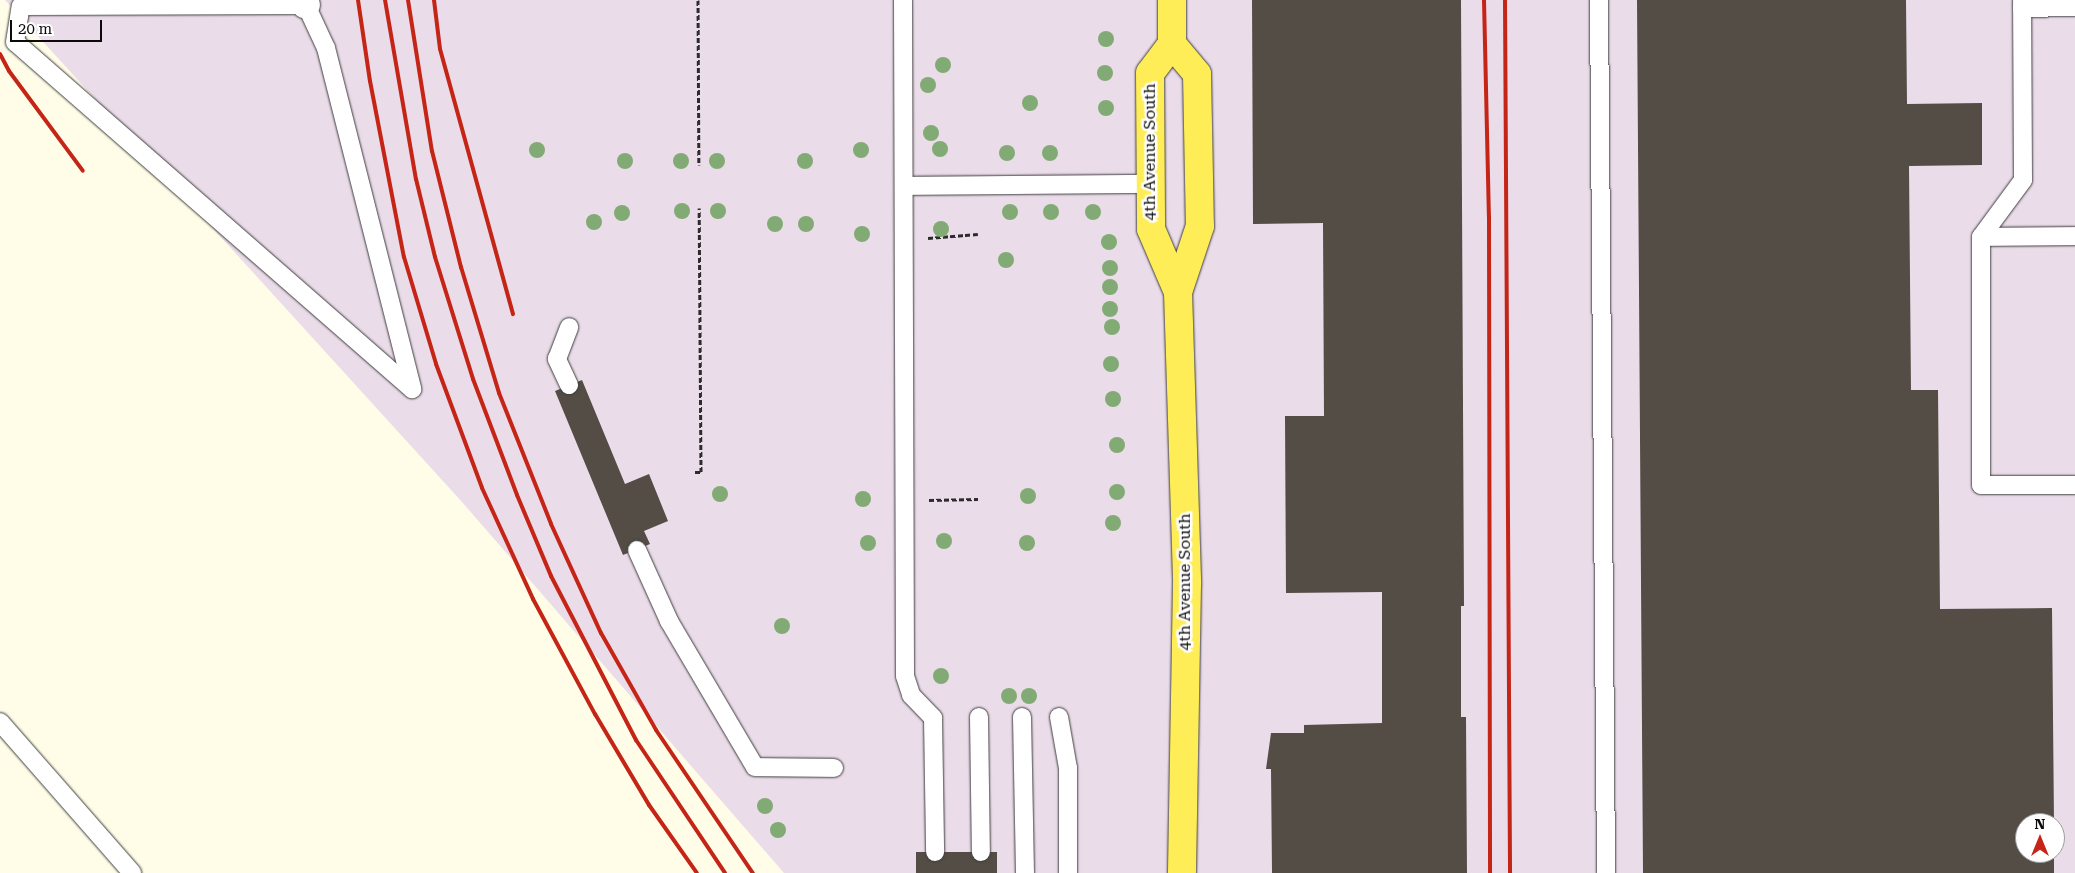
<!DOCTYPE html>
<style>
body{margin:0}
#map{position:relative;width:2075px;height:873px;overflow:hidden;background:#fffde7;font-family:"Roboto Serif",serif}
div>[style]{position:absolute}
.industrial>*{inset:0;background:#ebdcea}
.building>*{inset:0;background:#534d45;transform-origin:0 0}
.path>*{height:3px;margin-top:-1.5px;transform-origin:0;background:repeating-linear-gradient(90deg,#2c2c2c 0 5px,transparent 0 7.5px)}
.roads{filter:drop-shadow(0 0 1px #3d3d3d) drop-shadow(0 0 1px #3d3d3d)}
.lane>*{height:18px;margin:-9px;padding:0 9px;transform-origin:9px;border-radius:9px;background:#fff}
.street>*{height:28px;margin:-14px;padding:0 14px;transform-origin:14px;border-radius:14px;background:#fff}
.primary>*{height:28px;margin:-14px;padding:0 14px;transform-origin:14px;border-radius:14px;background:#ffed57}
.rail>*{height:4px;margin:-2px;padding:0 2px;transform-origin:2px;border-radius:2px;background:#c52516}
.trees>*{width:16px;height:16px;margin:-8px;border-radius:50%;background:#82aa74}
span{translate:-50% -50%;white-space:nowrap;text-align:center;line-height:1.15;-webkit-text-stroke:5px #fff;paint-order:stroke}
.street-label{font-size:16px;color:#0a0a0a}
.north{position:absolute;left:2015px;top:813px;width:50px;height:50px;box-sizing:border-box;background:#fff;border:1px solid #9d9d9d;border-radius:50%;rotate:0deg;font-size:14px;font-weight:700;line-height:20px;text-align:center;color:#0a0a0a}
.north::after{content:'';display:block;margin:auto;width:18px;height:22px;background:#c52516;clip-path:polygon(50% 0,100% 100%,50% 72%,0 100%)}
.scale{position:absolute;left:10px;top:20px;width:92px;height:22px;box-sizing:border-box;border:2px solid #0a0a0a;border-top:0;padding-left:6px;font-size:15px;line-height:18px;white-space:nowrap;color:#0a0a0a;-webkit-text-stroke:4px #fff;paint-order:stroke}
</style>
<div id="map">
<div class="industrial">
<i style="clip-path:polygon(evenodd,5px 0,2075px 0,2075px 873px,784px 873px,462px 502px,5px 0,2025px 823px,2055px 823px,2055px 853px,2025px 853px,2025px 823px)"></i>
</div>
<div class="building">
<i style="clip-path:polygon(1252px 0,1461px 0,1464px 606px,1461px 606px,1461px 717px,1466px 717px,1467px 873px,1272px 873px,1271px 769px,1266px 769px,1271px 733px,1304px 733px,1304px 725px,1382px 723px,1382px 592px,1286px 593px,1285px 416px,1324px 416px,1323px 223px,1253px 224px)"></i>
<i style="clip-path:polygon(1637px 0,1906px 0,1907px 104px,1982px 103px,1982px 165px,1909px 166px,1911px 390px,1938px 390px,1940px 609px,2052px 608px,2054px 823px,2025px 823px,2025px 853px,2054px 853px,2054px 873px,1643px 873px)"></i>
<i style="clip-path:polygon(582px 380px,625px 484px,649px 474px,668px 521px,644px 531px,650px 544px,623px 555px,555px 391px)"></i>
<i style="left:916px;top:852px;width:81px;height:21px"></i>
</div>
<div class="path">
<i style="left:698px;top:0;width:165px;rotate:89.7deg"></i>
<i style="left:928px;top:238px;width:50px;rotate:-4.6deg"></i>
<i style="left:695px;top:472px;width:6px"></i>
<i style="left:701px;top:472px;width:264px;rotate:-90.4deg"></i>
<i style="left:929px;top:500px;width:49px;rotate:-1.2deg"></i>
</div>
<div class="roads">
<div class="lane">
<i style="left:903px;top:0;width:676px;rotate:89.83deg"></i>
<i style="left:905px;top:676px;width:20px;rotate:72deg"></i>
<i style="left:911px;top:695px;width:32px;rotate:46deg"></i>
<i style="left:933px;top:718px;width:134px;rotate:89.1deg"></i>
<i style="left:1599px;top:0;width:873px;rotate:89.54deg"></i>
<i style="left:306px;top:5px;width:47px;rotate:65.1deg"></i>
<i style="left:326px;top:48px;width:352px;rotate:75.8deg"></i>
<i style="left:412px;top:389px;width:527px;rotate:-138.84deg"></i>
<i style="left:15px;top:42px;width:36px;rotate:-81deg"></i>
<i style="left:21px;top:6px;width:285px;rotate:-0.2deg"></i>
<i style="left:2022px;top:8px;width:53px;rotate:-1.1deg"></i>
<i style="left:904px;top:186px;width:246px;rotate:-0.5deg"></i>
<i style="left:2075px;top:236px;width:94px;rotate:179.4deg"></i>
<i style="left:1981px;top:237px;width:248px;rotate:90deg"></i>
<i style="left:1981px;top:485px;width:94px"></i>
<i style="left:1981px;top:237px;width:71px;rotate:-53.6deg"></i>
<i style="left:2023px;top:180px;width:180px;rotate:-90.3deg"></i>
<i style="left:569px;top:385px;width:29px;rotate:-115deg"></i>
<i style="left:557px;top:359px;width:34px;rotate:-69deg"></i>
<i style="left:637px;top:550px;width:78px;rotate:65.7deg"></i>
<i style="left:669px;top:621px;width:169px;rotate:59.5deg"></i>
<i style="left:755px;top:767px;width:79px;rotate:0.7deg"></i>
<i style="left:979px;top:717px;width:135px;rotate:89.2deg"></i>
<i style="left:1022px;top:717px;width:156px;rotate:88.9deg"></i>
<i style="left:1059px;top:717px;width:52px;rotate:80deg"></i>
<i style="left:1068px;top:768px;width:105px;rotate:90deg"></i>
<i style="left:0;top:722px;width:201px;rotate:48.8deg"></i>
</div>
<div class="street">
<i style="left:304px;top:0;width:5px;rotate:68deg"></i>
</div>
<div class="primary">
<i style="left:1172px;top:0;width:44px;rotate:90deg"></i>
<i style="left:1172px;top:44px;width:36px;rotate:127deg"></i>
<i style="left:1150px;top:73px;width:156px;rotate:89.6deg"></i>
<i style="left:1151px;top:229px;width:69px;rotate:66.8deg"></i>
<i style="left:1172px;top:44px;width:39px;rotate:50deg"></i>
<i style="left:1197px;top:74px;width:152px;rotate:88.9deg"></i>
<i style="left:1200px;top:226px;width:70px;rotate:108.4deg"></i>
<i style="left:1178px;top:292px;width:292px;rotate:88.2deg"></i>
<i style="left:1187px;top:584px;width:289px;rotate:91deg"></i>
</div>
</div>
<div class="rail">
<i style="left:358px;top:0;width:82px;rotate:81.6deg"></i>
<i style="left:370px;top:81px;width:179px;rotate:79.1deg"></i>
<i style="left:404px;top:257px;width:112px;rotate:73.3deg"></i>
<i style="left:436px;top:364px;width:132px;rotate:69.6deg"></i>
<i style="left:482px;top:488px;width:122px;rotate:65.3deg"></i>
<i style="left:533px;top:599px;width:131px;rotate:61.7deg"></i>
<i style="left:595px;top:714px;width:106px;rotate:59.3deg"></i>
<i style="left:649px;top:805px;width:83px;rotate:54.8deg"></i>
<i style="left:385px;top:0;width:182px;rotate:80.2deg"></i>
<i style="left:416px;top:179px;width:80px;rotate:76.3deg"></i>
<i style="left:435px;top:257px;width:128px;rotate:72.7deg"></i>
<i style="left:473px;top:379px;width:124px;rotate:69.2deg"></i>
<i style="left:517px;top:495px;width:88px;rotate:67.2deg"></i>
<i style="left:551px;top:576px;width:185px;rotate:62.6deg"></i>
<i style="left:636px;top:740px;width:160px;rotate:56.2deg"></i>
<i style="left:408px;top:0;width:153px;rotate:81deg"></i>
<i style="left:432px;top:151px;width:120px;rotate:76deg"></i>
<i style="left:461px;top:267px;width:132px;rotate:73.2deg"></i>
<i style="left:499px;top:393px;width:141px;rotate:68.3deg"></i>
<i style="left:551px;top:524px;width:120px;rotate:65.4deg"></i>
<i style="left:601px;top:633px;width:112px;rotate:60.4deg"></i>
<i style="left:656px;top:730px;width:173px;rotate:55.9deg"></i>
<i style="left:434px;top:0;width:49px;rotate:83deg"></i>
<i style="left:440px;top:49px;width:275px;rotate:74.6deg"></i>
<i style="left:1484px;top:0;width:217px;rotate:88.7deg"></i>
<i style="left:1489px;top:217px;width:656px;rotate:89.91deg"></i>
<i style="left:1505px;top:0;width:873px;rotate:89.67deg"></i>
<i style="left:0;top:54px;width:19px;rotate:62deg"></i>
<i style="left:9px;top:71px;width:124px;rotate:53.5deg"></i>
</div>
<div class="trees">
<i style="left:1106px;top:39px"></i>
<i style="left:943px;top:65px"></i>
<i style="left:1105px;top:73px"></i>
<i style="left:928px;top:85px"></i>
<i style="left:1030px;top:103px"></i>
<i style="left:1106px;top:108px"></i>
<i style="left:931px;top:133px"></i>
<i style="left:940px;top:149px"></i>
<i style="left:537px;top:150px"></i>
<i style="left:861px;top:150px"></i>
<i style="left:1007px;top:153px"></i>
<i style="left:1050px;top:153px"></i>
<i style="left:625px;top:161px"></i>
<i style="left:681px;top:161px"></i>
<i style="left:717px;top:161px"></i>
<i style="left:805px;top:161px"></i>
<i style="left:682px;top:211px"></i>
<i style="left:718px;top:211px"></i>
<i style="left:1010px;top:212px"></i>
<i style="left:1051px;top:212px"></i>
<i style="left:1093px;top:212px"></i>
<i style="left:622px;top:213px"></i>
<i style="left:594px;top:222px"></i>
<i style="left:775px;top:224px"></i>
<i style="left:806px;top:224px"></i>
<i style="left:941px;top:229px"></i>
<i style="left:862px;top:234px"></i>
<i style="left:1109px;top:242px"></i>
<i style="left:1006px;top:260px"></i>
<i style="left:1110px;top:268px"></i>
<i style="left:1110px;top:287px"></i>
<i style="left:1110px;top:309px"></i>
<i style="left:1112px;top:327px"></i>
<i style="left:1111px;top:364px"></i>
<i style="left:1113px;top:399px"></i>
<i style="left:1117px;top:445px"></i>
<i style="left:1117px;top:492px"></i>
<i style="left:720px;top:494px"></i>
<i style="left:1028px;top:496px"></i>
<i style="left:863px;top:499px"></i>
<i style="left:1113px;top:523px"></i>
<i style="left:944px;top:541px"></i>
<i style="left:868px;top:543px"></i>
<i style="left:1027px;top:543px"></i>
<i style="left:782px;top:626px"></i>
<i style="left:941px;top:676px"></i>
<i style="left:1009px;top:696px"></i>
<i style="left:1029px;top:696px"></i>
<i style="left:765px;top:806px"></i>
<i style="left:778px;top:830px"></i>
</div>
<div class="street-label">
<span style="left:1150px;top:152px;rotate:-90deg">4th Avenue South</span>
<span style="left:1185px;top:582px;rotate:-90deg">4th Avenue South</span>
</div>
<div class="north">N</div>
<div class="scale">20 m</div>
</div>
